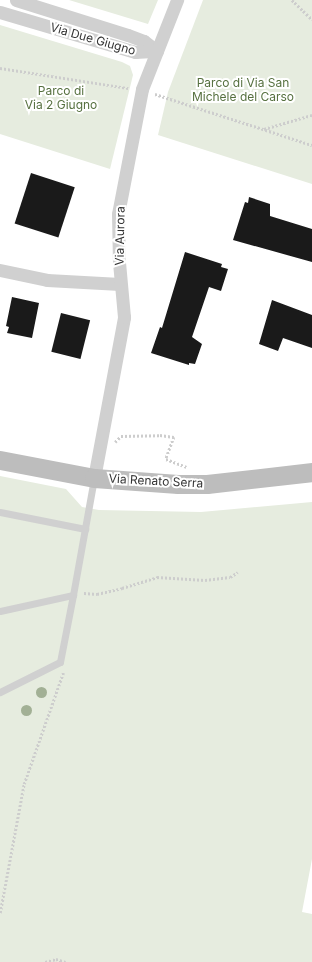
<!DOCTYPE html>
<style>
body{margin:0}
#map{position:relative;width:312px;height:962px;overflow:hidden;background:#fff;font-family:Inter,sans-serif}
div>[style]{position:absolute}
.green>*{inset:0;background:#e6ecdf}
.building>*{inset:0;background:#1a1a1a;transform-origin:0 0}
.path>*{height:2.5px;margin-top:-1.25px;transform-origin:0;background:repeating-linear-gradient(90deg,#cdcdcd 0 2px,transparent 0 4px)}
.lane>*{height:7px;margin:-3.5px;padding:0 3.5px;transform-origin:3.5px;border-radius:3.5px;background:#d0d0d0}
.street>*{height:13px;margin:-6.5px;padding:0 6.5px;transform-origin:6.5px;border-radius:6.5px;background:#d0d0d0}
.secondary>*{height:19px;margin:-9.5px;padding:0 9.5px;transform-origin:9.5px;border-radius:9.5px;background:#bdbdbd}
.trees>*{width:11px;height:11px;margin:-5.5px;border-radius:50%;background:#a2b095}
span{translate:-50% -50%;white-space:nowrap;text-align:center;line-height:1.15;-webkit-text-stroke:4px #fff;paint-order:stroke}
.street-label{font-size:12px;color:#333}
.park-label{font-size:12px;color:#56703f}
</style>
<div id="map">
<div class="green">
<i style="clip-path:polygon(69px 0,158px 0,148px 24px)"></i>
<i style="clip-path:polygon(203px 0,312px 0,312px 184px,158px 135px,168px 92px)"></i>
<i style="clip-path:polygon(0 25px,122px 62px,130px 66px,133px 75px,110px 169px,0 134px)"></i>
<i style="clip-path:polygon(0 476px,66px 489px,82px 507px,99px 510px,201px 512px,312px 502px,312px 859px,302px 912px,312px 914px,312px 962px,0 962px)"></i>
</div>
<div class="building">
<i style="left:31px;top:173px;width:46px;height:53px;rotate:18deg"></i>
<i style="clip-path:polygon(249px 197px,270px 204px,270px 216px,312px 229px,312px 262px,233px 240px,245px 202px,248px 203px)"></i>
<i style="clip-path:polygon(185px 252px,222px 264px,221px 267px,228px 269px,221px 291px,209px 287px,192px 337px,202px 344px,195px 364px,189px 363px,189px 365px,151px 353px,160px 327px,162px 328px)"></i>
<i style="clip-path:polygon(12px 297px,39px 303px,32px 338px,7px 333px,9px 327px,6px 326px)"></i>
<i style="clip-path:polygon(272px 300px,312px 315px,312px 348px,283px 338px,278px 351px,259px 344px)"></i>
<i style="left:61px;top:313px;width:30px;height:40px;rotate:14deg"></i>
</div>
<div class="path">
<i style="left:292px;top:0;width:28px;rotate:44deg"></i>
<i style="left:0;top:68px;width:130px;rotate:8.9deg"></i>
<i style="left:155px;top:94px;width:165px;rotate:18deg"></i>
<i style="left:264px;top:129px;width:50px;rotate:-16.3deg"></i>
<i style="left:115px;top:442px;width:8px;rotate:-45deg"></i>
<i style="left:121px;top:436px;width:39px;rotate:-1deg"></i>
<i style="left:160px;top:435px;width:14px;rotate:8deg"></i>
<i style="left:174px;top:437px;width:23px;rotate:110deg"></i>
<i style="left:166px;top:459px;width:22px;rotate:21deg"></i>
<i style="left:84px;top:593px;width:13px;rotate:4deg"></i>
<i style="left:97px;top:594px;width:26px;rotate:-13deg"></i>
<i style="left:122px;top:588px;width:37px;rotate:-17deg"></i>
<i style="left:157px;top:577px;width:48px;rotate:3.6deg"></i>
<i style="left:205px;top:580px;width:25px;rotate:-7deg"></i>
<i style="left:230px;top:577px;width:9px;rotate:-32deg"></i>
<i style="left:0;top:913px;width:131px;rotate:-79.5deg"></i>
<i style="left:24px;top:784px;width:118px;rotate:-70.6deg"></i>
<i style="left:45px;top:962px;width:11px;rotate:-15deg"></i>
<i style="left:56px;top:959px;width:10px;rotate:17deg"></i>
</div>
<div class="lane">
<i style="left:0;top:512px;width:87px;rotate:11.3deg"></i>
<i style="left:0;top:611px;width:75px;rotate:-12.4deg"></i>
<i style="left:73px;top:595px;width:119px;rotate:-79.8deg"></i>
<i style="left:0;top:692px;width:67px;rotate:-26.6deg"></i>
<i style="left:60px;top:662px;width:68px;rotate:-79deg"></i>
</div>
<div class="street">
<i style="left:16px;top:0;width:117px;rotate:17.4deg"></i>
<i style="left:128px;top:35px;width:17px;rotate:21deg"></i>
<i style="left:144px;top:41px;width:16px;rotate:38deg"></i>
<i style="left:0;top:12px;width:141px;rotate:16.5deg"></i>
<i style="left:135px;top:52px;width:22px;rotate:-3deg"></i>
<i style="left:0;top:270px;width:48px;rotate:12deg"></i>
<i style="left:47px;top:280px;width:73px;rotate:3.1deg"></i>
<i style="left:94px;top:478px;width:164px;rotate:-79.4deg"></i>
<i style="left:124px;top:317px;width:55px;rotate:-95.2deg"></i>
<i style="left:119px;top:262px;width:48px;rotate:-91.2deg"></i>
<i style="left:118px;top:214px;width:127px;rotate:-79.1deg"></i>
<i style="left:142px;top:89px;width:96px;rotate:-68.5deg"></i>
</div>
<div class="secondary">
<i style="left:0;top:460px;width:96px;rotate:10.8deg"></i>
<i style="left:94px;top:478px;width:84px;rotate:4.1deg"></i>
<i style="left:178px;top:484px;width:29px"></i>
<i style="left:207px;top:484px;width:106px;rotate:-6.5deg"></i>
</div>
<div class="trees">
<i style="left:41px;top:692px"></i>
<i style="left:26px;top:710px"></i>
</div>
<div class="street-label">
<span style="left:93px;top:39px;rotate:16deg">Via Due Giugno</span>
<span style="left:120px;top:236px;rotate:-89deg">Via Aurora</span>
<span style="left:156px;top:481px;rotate:3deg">Via Renato Serra</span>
</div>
<div class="park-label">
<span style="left:243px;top:90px">Parco di Via San<br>Michele del Carso</span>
<span style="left:61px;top:98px">Parco di<br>Via 2 Giugno</span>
</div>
</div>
